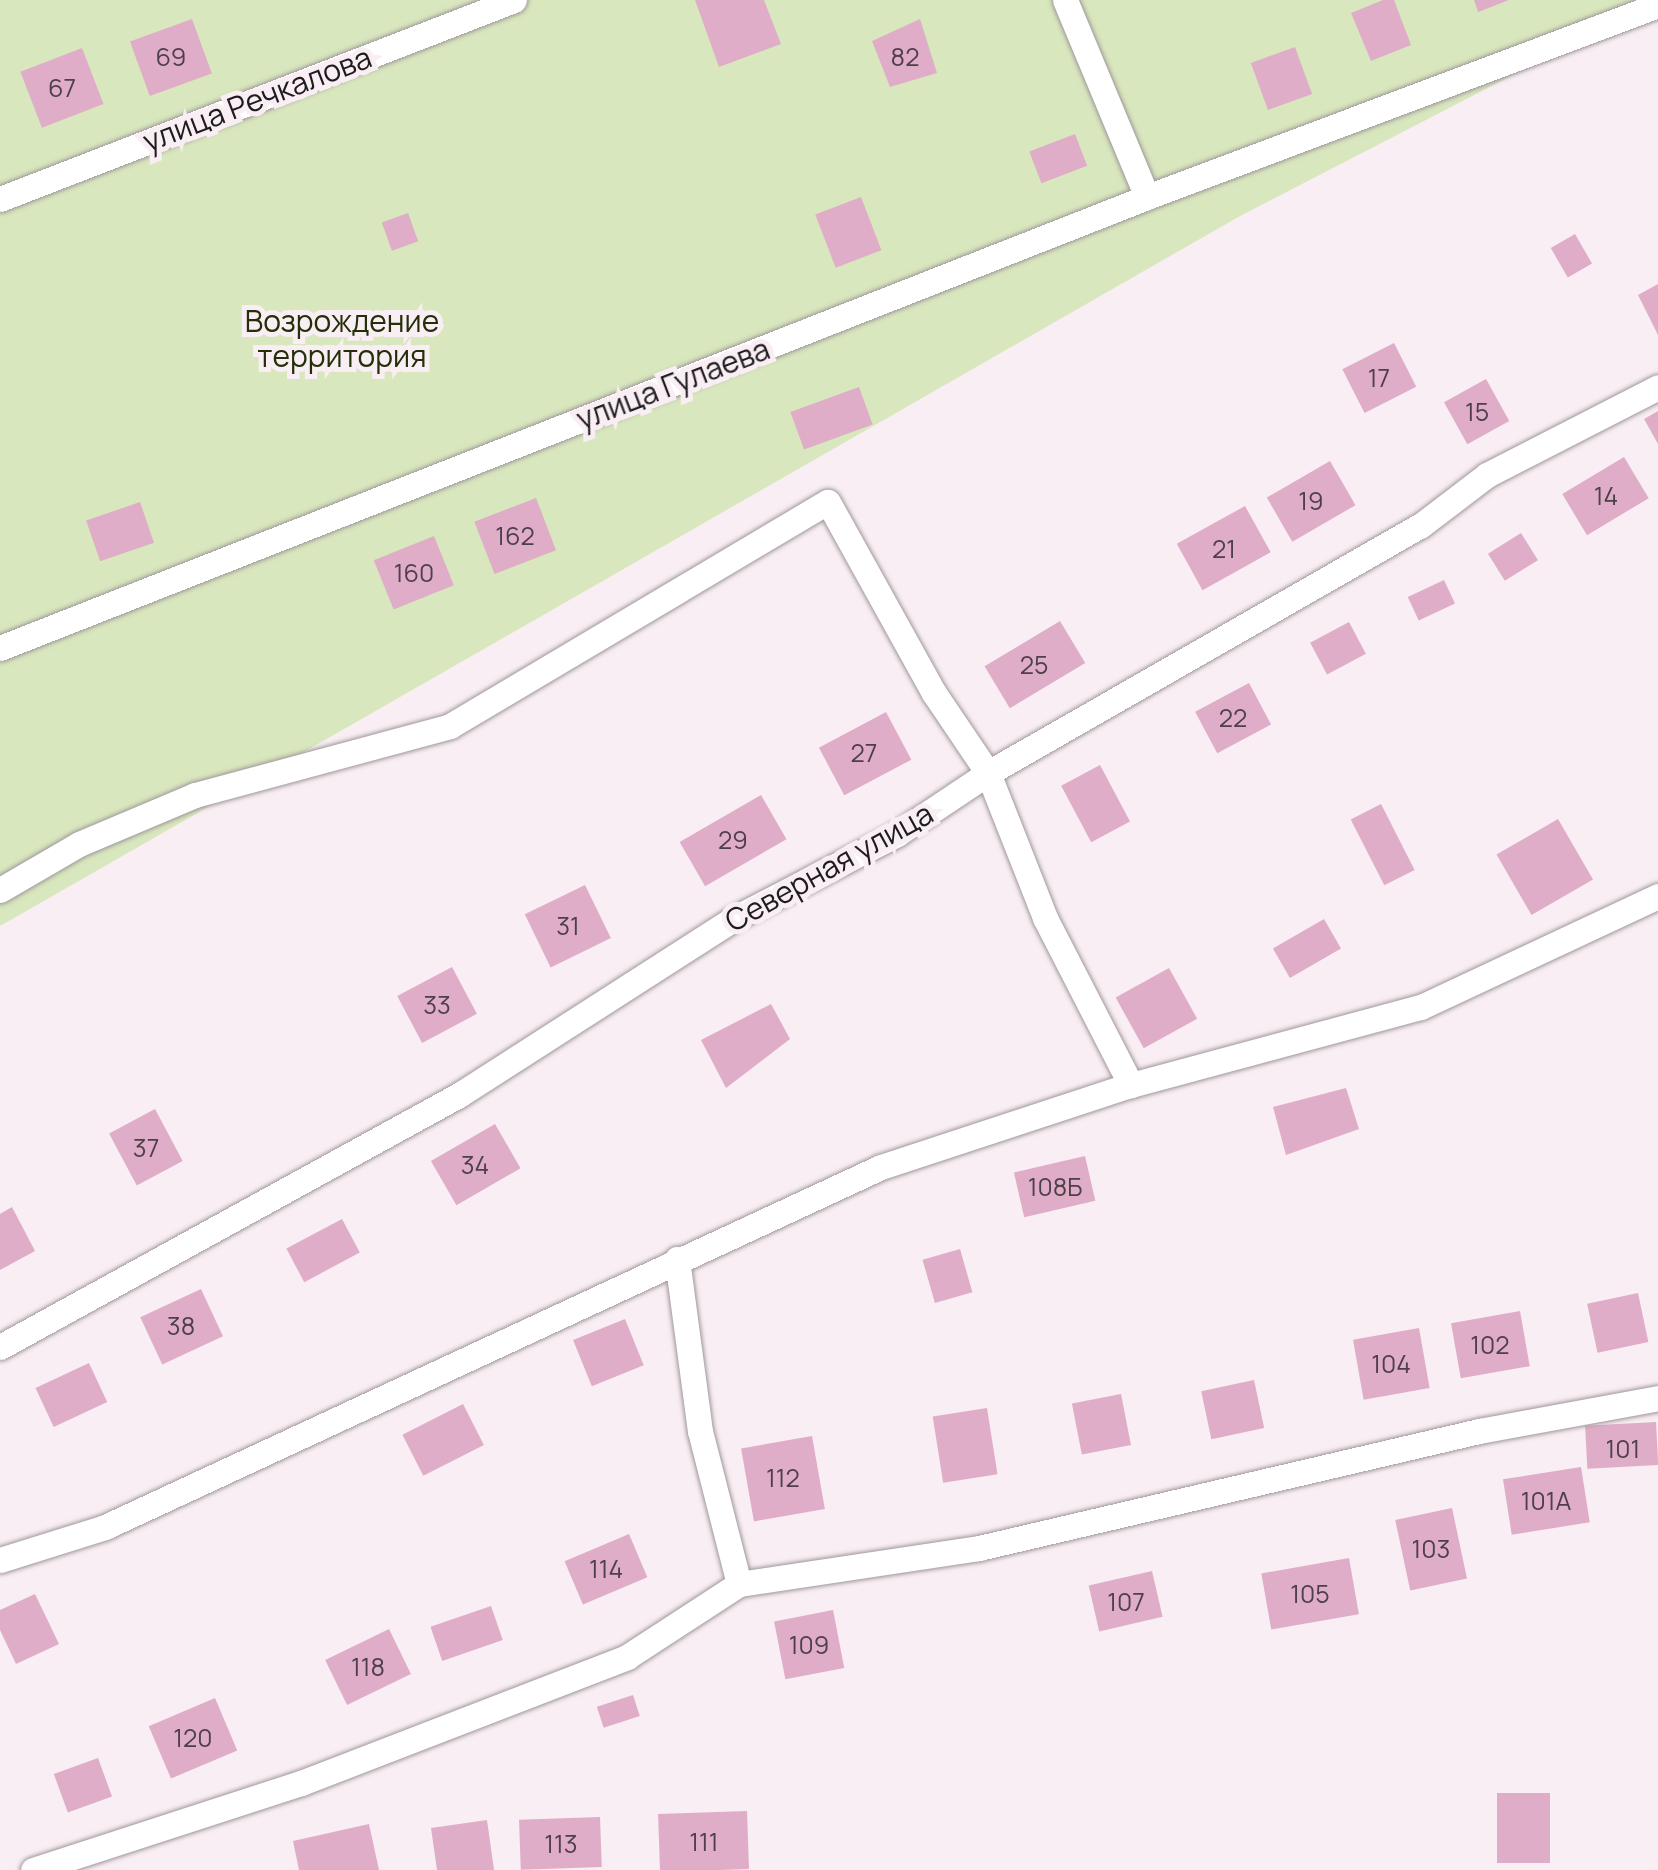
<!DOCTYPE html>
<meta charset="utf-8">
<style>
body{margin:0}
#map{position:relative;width:1658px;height:1870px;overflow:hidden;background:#f8eef3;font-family:Manrope,sans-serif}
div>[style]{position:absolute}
.green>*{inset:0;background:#d8e7bd}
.building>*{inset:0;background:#e0adc8;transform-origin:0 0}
.roads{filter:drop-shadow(0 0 2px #a0979b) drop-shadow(0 0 2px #a0979b)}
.minor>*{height:25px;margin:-12.5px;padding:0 12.5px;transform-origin:12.5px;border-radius:12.5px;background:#fff}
span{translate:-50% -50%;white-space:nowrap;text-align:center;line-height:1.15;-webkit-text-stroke:10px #f8eef3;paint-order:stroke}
.number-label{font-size:25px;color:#4e4048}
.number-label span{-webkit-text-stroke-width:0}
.street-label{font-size:30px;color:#1e1b1d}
.park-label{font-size:30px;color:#242f0a}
</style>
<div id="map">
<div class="green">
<i style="clip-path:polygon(0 0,1658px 0,1240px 216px,0 926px)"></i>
</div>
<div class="building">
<i style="clip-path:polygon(695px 0,764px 0,781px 44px,719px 67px)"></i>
<i style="clip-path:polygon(1383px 0,1394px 0,1411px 45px,1371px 61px,1351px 13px)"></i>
<i style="clip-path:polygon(1474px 0,1509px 0,1478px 12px)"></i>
<i style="left:192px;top:19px;width:58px;height:66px;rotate:70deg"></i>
<i style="clip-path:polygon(920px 19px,937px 73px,890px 87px,872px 41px)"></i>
<i style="left:1295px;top:47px;width:50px;height:47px;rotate:70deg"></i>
<i style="left:82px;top:48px;width:60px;height:66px;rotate:69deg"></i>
<i style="left:1075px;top:134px;width:34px;height:49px;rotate:69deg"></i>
<i style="left:861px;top:197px;width:57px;height:49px;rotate:69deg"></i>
<i style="left:408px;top:213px;width:30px;height:28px;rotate:70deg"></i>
<i style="left:1575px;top:234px;width:34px;height:28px;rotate:60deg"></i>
<i style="clip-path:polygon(1658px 284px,1658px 335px,1638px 295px)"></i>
<i style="left:1394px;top:343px;width:49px;height:58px;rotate:63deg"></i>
<i style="left:1486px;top:379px;width:48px;height:48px;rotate:61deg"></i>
<i style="left:859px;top:387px;width:40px;height:73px;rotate:70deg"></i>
<i style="clip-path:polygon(1658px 411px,1658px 444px,1644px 419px)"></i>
<i style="left:1624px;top:457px;width:48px;height:72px;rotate:59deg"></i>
<i style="left:1330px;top:461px;width:51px;height:73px;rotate:60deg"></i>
<i style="left:536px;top:498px;width:56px;height:66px;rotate:69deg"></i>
<i style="left:140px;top:502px;width:43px;height:57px;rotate:71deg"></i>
<i style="left:1245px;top:506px;width:53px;height:78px;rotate:61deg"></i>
<i style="left:1521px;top:533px;width:32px;height:39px;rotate:58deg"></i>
<i style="left:434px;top:536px;width:53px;height:65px;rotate:68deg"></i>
<i style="left:1444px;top:580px;width:26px;height:40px;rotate:65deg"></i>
<i style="left:1060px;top:621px;width:49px;height:88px;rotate:59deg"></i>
<i style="left:1349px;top:622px;width:36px;height:44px;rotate:62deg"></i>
<i style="left:1249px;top:683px;width:47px;height:61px;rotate:62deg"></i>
<i style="left:886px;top:712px;width:54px;height:76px;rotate:62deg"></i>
<i style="left:1100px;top:765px;width:64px;height:44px;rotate:62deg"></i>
<i style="left:761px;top:795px;width:51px;height:94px;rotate:60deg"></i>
<i style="left:1381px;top:804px;width:74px;height:34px;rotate:63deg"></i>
<i style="left:1558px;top:819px;width:70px;height:71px;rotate:60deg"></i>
<i style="left:585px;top:885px;width:59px;height:67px;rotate:64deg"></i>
<i style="left:1324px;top:919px;width:34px;height:59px;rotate:60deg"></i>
<i style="left:452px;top:967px;width:53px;height:62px;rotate:62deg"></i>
<i style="left:1169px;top:968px;width:58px;height:61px;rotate:61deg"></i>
<i style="clip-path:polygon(771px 1004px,790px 1039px,726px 1088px,701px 1040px)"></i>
<i style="clip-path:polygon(1346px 1088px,1359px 1129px,1286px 1155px,1273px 1107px)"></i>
<i style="left:155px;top:1109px;width:59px;height:52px;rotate:62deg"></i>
<i style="left:495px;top:1124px;width:51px;height:74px;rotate:60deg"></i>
<i style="left:1085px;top:1156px;width:46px;height:73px;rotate:77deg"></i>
<i style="clip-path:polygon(12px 1207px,35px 1251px,0 1270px,0 1214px)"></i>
<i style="left:342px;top:1219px;width:38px;height:63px;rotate:62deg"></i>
<i style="left:960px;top:1249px;width:45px;height:39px;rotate:74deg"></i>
<i style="left:201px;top:1289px;width:52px;height:67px;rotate:65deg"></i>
<i style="left:1638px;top:1293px;width:50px;height:52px;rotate:78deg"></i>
<i style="left:1520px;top:1311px;width:56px;height:70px;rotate:80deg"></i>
<i style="left:625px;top:1319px;width:50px;height:56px;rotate:68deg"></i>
<i style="left:1419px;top:1328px;width:61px;height:67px;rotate:80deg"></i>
<i style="left:89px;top:1363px;width:43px;height:59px;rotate:65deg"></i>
<i style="left:1254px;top:1380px;width:49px;height:54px;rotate:78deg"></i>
<i style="left:1121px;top:1394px;width:52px;height:50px;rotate:79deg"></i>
<i style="left:463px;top:1404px;width:46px;height:68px;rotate:63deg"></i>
<i style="left:987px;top:1408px;width:67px;height:55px;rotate:81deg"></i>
<i style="left:1656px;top:1422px;width:43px;height:71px;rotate:87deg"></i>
<i style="left:812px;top:1436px;width:74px;height:72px;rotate:80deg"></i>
<i style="left:1581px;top:1467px;width:56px;height:79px;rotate:81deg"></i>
<i style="left:1452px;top:1508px;width:72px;height:58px;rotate:78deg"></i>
<i style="left:629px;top:1534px;width:47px;height:70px;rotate:67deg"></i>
<i style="left:1349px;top:1558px;width:57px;height:89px;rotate:80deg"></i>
<i style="left:1152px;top:1571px;width:47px;height:65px;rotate:77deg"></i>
<i style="clip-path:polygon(35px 1594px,59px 1644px,16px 1664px,0 1630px,0 1610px)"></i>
<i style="left:491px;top:1606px;width:36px;height:64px;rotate:71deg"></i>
<i style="left:833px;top:1610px;width:59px;height:60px;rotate:79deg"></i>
<i style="left:389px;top:1629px;width:50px;height:71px;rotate:64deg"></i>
<i style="left:633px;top:1695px;width:22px;height:38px;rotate:72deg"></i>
<i style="left:215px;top:1698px;width:57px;height:72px;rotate:67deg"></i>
<i style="left:98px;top:1758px;width:41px;height:47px;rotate:70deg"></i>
<i style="left:1550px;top:1793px;width:70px;height:53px;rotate:90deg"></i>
<i style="left:747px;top:1811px;width:58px;height:89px;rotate:88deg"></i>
<i style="left:600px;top:1817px;width:50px;height:81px;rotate:88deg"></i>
<i style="clip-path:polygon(487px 1820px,494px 1870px,437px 1870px,431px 1828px)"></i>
<i style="clip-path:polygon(369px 1824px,379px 1870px,299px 1870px,293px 1841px)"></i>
</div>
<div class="roads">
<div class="minor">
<i style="left:1147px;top:197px;width:546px;rotate:-20.59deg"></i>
<i style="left:0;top:199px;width:551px;rotate:-21.16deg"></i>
<i style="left:0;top:648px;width:1232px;rotate:-21.46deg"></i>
<i style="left:1147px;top:197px;width:213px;rotate:-112.6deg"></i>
<i style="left:0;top:890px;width:91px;rotate:-30.2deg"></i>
<i style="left:79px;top:844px;width:126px;rotate:-22.9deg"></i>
<i style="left:195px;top:795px;width:264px;rotate:-15.1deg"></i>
<i style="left:450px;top:726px;width:439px;rotate:-30.7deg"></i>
<i style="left:828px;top:502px;width:218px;rotate:61deg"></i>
<i style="left:934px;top:693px;width:97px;rotate:56deg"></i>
<i style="left:988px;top:773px;width:156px;rotate:68.5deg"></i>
<i style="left:1045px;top:918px;width:188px;rotate:62.8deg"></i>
<i style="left:677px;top:1259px;width:174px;rotate:82.4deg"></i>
<i style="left:700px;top:1431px;width:158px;rotate:75.7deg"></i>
<i style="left:0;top:1347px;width:524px;rotate:-28.77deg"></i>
<i style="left:459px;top:1095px;width:326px;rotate:-32.7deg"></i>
<i style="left:733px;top:919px;width:185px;rotate:-27.4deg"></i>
<i style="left:897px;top:834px;width:110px;rotate:-33.8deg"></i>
<i style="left:988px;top:773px;width:498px;rotate:-29.8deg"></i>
<i style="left:1420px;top:526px;width:84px;rotate:-37.3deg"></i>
<i style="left:1487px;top:475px;width:192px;rotate:-27.2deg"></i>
<i style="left:0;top:1560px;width:110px;rotate:-17.4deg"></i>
<i style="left:105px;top:1527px;width:855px;rotate:-24.89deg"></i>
<i style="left:881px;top:1167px;width:263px;rotate:-18.2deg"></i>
<i style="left:1131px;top:1085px;width:300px;rotate:-15.1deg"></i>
<i style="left:1421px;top:1007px;width:262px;rotate:-25.1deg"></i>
<i style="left:33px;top:1870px;width:282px;rotate:-18deg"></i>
<i style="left:301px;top:1783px;width:350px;rotate:-21.1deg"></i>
<i style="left:627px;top:1657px;width:134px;rotate:-33.1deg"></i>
<i style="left:739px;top:1584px;width:243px;rotate:-8.5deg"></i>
<i style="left:979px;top:1548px;width:514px;rotate:-13.17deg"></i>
<i style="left:1479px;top:1431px;width:182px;rotate:-10.4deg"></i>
</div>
</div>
<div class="number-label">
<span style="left:171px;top:57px">69</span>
<span style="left:905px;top:57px">82</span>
<span style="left:62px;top:88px">67</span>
<span style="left:1379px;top:378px">17</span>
<span style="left:1477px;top:412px">15</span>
<span style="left:1606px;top:496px">14</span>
<span style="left:1311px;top:501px">19</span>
<span style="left:515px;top:536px">162</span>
<span style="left:1224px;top:549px">21</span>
<span style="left:414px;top:573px">160</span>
<span style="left:1034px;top:665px">25</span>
<span style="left:1233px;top:718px">22</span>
<span style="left:864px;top:753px">27</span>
<span style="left:733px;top:840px">29</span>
<span style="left:568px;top:926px">31</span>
<span style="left:437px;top:1005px">33</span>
<span style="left:146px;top:1148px">37</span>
<span style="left:475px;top:1165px">34</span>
<span style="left:1055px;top:1187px">108Б</span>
<span style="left:181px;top:1326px">38</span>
<span style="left:1490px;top:1345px">102</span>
<span style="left:1391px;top:1364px">104</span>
<span style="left:1623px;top:1449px">101</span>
<span style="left:783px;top:1478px">112</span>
<span style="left:1546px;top:1501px">101А</span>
<span style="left:1431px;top:1549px">103</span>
<span style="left:606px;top:1569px">114</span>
<span style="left:1310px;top:1594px">105</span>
<span style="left:1126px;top:1602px">107</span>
<span style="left:809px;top:1645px">109</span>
<span style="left:368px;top:1667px">118</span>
<span style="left:193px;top:1738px">120</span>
<span style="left:704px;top:1842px">111</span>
<span style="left:561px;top:1844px">113</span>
</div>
<div class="street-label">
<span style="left:257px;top:99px;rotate:-21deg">улица Речкалова</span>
<span style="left:673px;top:384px;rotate:-21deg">улица Гулаева</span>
<span style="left:829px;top:867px;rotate:-29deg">Северная улица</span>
</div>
<div class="park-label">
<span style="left:342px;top:338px">Возрождение<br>территория</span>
</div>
</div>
